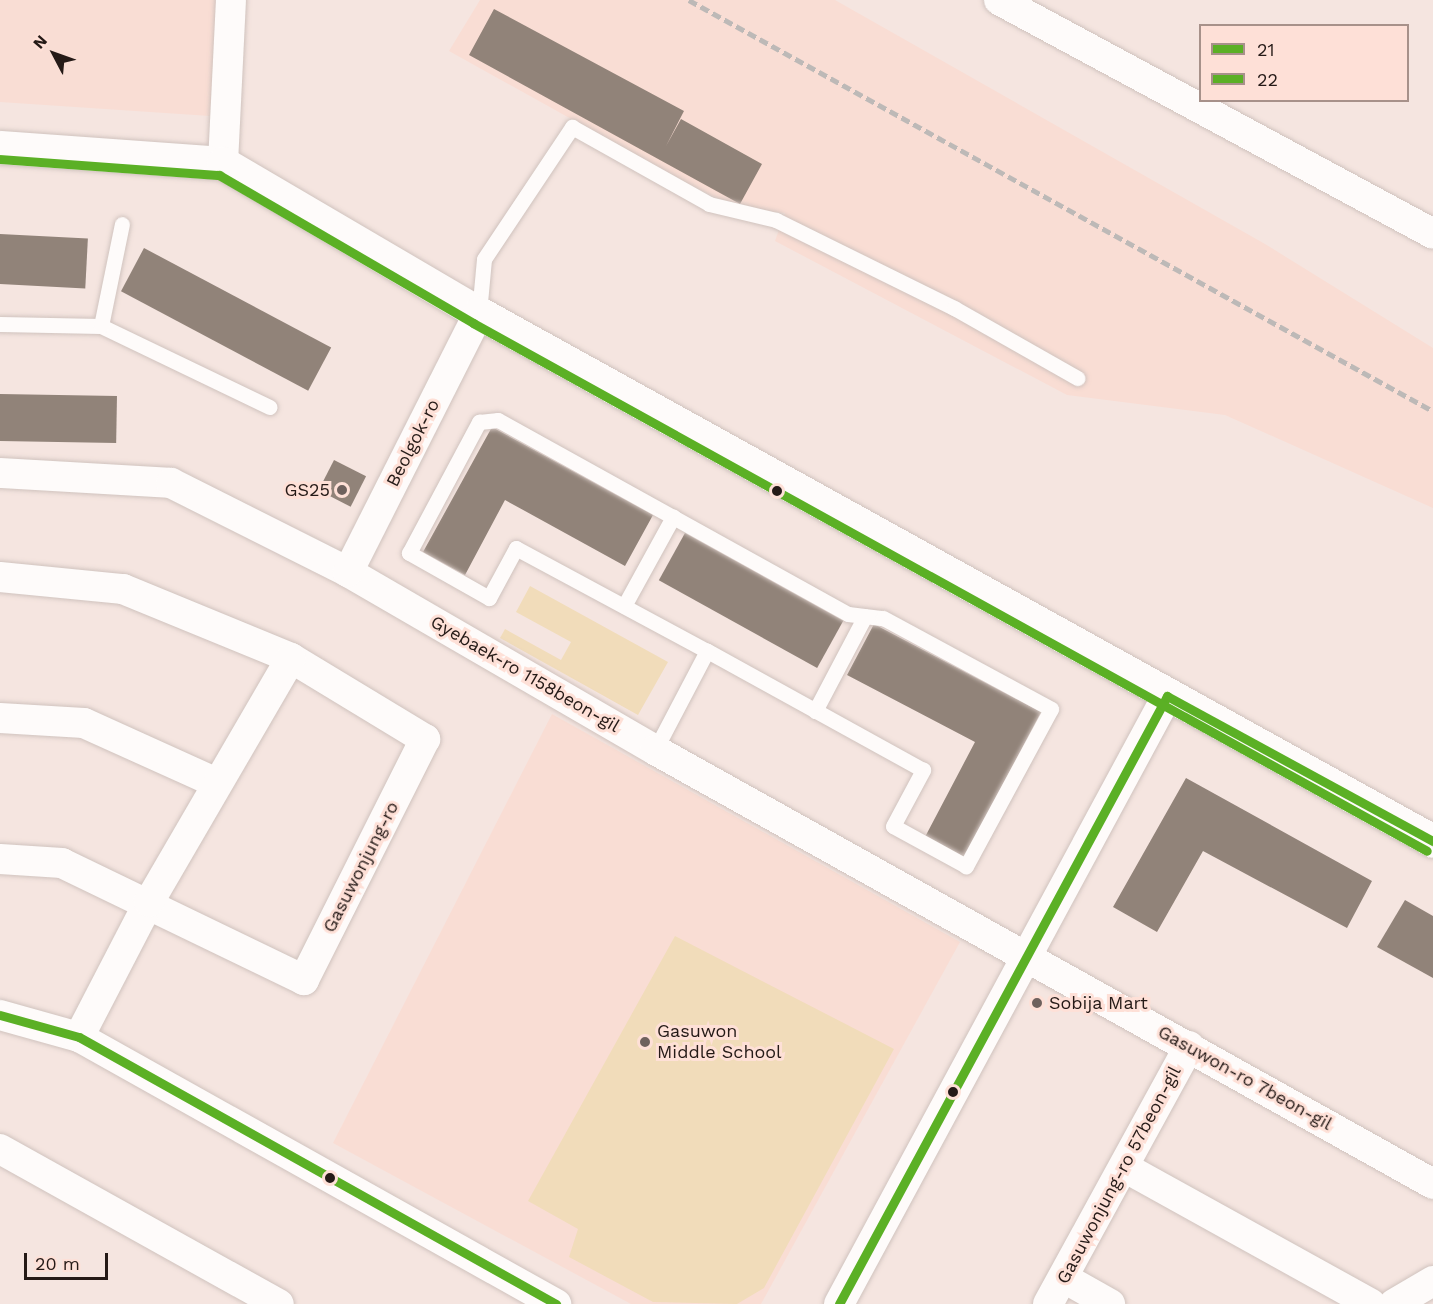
<!DOCTYPE html>
<style>
body{margin:0}
#map{position:relative;width:1433px;height:1304px;overflow:hidden;background:#f5e5e0;font-family:"Work Sans",sans-serif}
div>[style]{position:absolute}
.built>*{inset:0;background:#f9ddd4}
.green>*{inset:0;background:#f1dcba}
.building>*{inset:0;background:#918379;transform-origin:0 0}
.roads{filter:drop-shadow(0 0 2px #d0c3be) drop-shadow(0 0 2px #d0c3be)}
.lane>*{height:15px;margin:-7.5px;padding:0 7.5px;transform-origin:7.5px;border-radius:7.5px;background:#fefbfa}
.street>*{height:30px;margin:-15px;padding:0 15px;transform-origin:15px;border-radius:15px;background:#fefbfa}
.secondary>*{height:33px;margin:-16.5px;padding:0 16.5px;transform-origin:16.5px;border-radius:16.5px;background:#fefbfa}
.rail>*{height:4.5px;margin-top:-2.25px;transform-origin:0;background:repeating-linear-gradient(90deg,#bdb9b7 0 9px,transparent 0 13.5px)}
.bus-1>*{height:9px;margin:-4.5px;padding:0 4.5px;transform-origin:4.5px;border-radius:4.5px;background:#5bb025}
.bus-2>*{height:9px;margin:-4.5px;padding:0 4.5px;transform-origin:4.5px;border-radius:4.5px;background:#5bb025}
.dots>*{width:16px;height:16px;translate:-50% -50%;box-sizing:border-box;border:3px solid #fee0d7;border-radius:50%}
span{translate:-50% -50%;white-space:nowrap;text-align:center;line-height:1.15;-webkit-text-stroke:6px #fee0d7;paint-order:stroke}
.street-label{font-size:18px;color:#251a17}
.poi-label{font-size:18px;color:#251a17}
.right{translate:-100% -50%;text-align:right}
.left{translate:0 -50%;text-align:left}
.legend{position:absolute;left:1199px;top:24px;width:210px;height:78px;box-sizing:border-box;background:#fee0d7;border:2px solid #a7918a;margin:0;padding:8px 10px;list-style:none;font-size:18px;color:#251a17}
.legend li{display:flex;align-items:center;gap:12px;height:30px}
.legend b{width:30px;border:2px solid #a7918a}
.north{position:absolute;left:24px;top:24px;width:60px;height:60px;-webkit-text-stroke:4px #fee0d7;paint-order:stroke;rotate:311deg;font-size:16px;font-weight:700;line-height:24px;text-align:center;color:#251a17}
.north::after{content:'';display:block;margin:auto;width:21px;height:27px;background:#251a17;clip-path:polygon(50% 0,100% 100%,50% 72%,0 100%)}
.scale{position:absolute;left:24px;top:1253px;width:84px;height:27px;box-sizing:border-box;border:3px solid #251a17;border-top:0;padding-left:8px;font-size:18px;line-height:21px;white-space:nowrap;color:#251a17;-webkit-text-stroke:4px #fee0d7;paint-order:stroke}
</style>
<div id="map">
<div class="built">
<i style="clip-path:polygon(0 0,218px 0,210px 116px,0 102px)"></i>
<i style="clip-path:polygon(480px 0,835px 0,1265px 244px,1433px 348px,1433px 508px,1225px 415px,1067px 395px,775px 241px,785px 213px,739px 208px,688px 184px,449px 51px)"></i>
<i style="clip-path:polygon(552px 714px,960px 942px,761px 1304px,631px 1304px,333px 1143px)"></i>
</div>
<div class="green">
<i style="clip-path:polygon(530px 586px,668px 662px,638px 715px,500px 638px,505px 629px,561px 660px,571px 642px,516px 612px)"></i>
<i style="clip-path:polygon(675px 936px,894px 1049px,764px 1288px,737px 1304px,653px 1302px,569px 1257px,578px 1229px,528px 1201px)"></i>
</div>
<div class="building">
<i style="clip-path:polygon(494px 9px,684px 111px,666px 146px,681px 119px,762px 164px,740px 204px,469px 55px)"></i>
<i style="left:0;top:234px;width:88px;height:50px;rotate:3deg"></i>
<i style="left:144px;top:248px;width:212px;height:49px;rotate:28deg"></i>
<i style="left:0;top:394px;width:117px;height:47px;rotate:1deg"></i>
<i style="clip-path:polygon(492px 427px,653px 515px,625px 566px,505px 500px,465px 575px,423px 552px)"></i>
<i style="left:334px;top:460px;width:36px;height:34px;rotate:27deg"></i>
<i style="left:685px;top:533px;width:181px;height:54px;rotate:29deg"></i>
<i style="clip-path:polygon(874px 624px,1041px 712px,964px 858px,925px 837px,975px 742px,847px 675px)"></i>
<i style="clip-path:polygon(1186px 778px,1372px 881px,1347px 928px,1203px 851px,1157px 932px,1113px 907px)"></i>
<i style="clip-path:polygon(1405px 900px,1433px 916px,1433px 978px,1377px 947px)"></i>
</div>
<div class="roads">
<div class="lane">
<i style="left:479px;top:313px;width:54px;rotate:-84.7deg"></i>
<i style="left:484px;top:259px;width:159px;rotate:-56.3deg"></i>
<i style="left:572px;top:127px;width:157px;rotate:29.3deg"></i>
<i style="left:709px;top:204px;width:69px;rotate:13.4deg"></i>
<i style="left:776px;top:220px;width:199px;rotate:26.3deg"></i>
<i style="left:954px;top:308px;width:142px;rotate:29.6deg"></i>
<i style="left:0;top:324px;width:101px;rotate:1.1deg"></i>
<i style="left:101px;top:326px;width:187px;rotate:25.7deg"></i>
<i style="left:101px;top:326px;width:104px;rotate:-78.4deg"></i>
<i style="left:624px;top:606px;width:102px;rotate:-61.2deg"></i>
<i style="left:673px;top:517px;width:200px;rotate:29deg"></i>
<i style="left:848px;top:614px;width:35px;rotate:7deg"></i>
<i style="left:883px;top:618px;width:191px;rotate:28.4deg"></i>
<i style="left:1051px;top:709px;width:179px;rotate:118.4deg"></i>
<i style="left:966px;top:866px;width:83px;rotate:-151.3deg"></i>
<i style="left:893px;top:826px;width:64px;rotate:-61.8deg"></i>
<i style="left:923px;top:770px;width:247px;rotate:-151.1deg"></i>
<i style="left:815px;top:711px;width:107px;rotate:-62.2deg"></i>
<i style="left:655px;top:750px;width:112px;rotate:-62.3deg"></i>
<i style="left:707px;top:651px;width:217px;rotate:-151.7deg"></i>
<i style="left:516px;top:548px;width:57px;rotate:118.4deg"></i>
<i style="left:489px;top:598px;width:92px;rotate:-150.6deg"></i>
<i style="left:409px;top:553px;width:149px;rotate:-61.9deg"></i>
<i style="left:479px;top:422px;width:19px;rotate:-6deg"></i>
<i style="left:498px;top:420px;width:200px;rotate:29deg"></i>
</div>
<div class="street">
<i style="left:999px;top:0;width:493px;rotate:28.3deg"></i>
<i style="left:223px;top:163px;width:163px;rotate:-87.2deg"></i>
<i style="left:0;top:473px;width:171px;rotate:3.3deg"></i>
<i style="left:171px;top:483px;width:198px;rotate:26.7deg"></i>
<i style="left:348px;top:572px;width:355px;rotate:30.1deg"></i>
<i style="left:655px;top:750px;width:891px;rotate:29.15deg"></i>
<i style="left:348px;top:572px;width:290px;rotate:-63.2deg"></i>
<i style="left:0;top:577px;width:124px;rotate:5.6deg"></i>
<i style="left:123px;top:589px;width:182px;rotate:22.3deg"></i>
<i style="left:291px;top:658px;width:157px;rotate:31.2deg"></i>
<i style="left:425px;top:739px;width:270px;rotate:116.7deg"></i>
<i style="left:304px;top:980px;width:269px;rotate:-154.2deg"></i>
<i style="left:62px;top:863px;width:62px;rotate:-176.3deg"></i>
<i style="left:0;top:718px;width:84px;rotate:3.4deg"></i>
<i style="left:84px;top:723px;width:146px;rotate:24.3deg"></i>
<i style="left:0;top:1015px;width:82px;rotate:15.6deg"></i>
<i style="left:79px;top:1037px;width:547px;rotate:29.24deg"></i>
<i style="left:79px;top:1037px;width:152px;rotate:-62.6deg"></i>
<i style="left:149px;top:902px;width:282px;rotate:-59.8deg"></i>
<i style="left:0;top:1149px;width:319px;rotate:29.1deg"></i>
<i style="left:1124px;top:1167px;width:282px;rotate:29deg"></i>
<i style="left:1064px;top:1278px;width:53px;rotate:29.5deg"></i>
<i style="left:839px;top:1304px;width:691px;rotate:-61.65deg"></i>
<i style="left:1048px;top:1304px;width:294px;rotate:-61.3deg"></i>
<i style="left:1394px;top:1304px;width:45px;rotate:-30.5deg"></i>
</div>
<div class="secondary">
<i style="left:0;top:147px;width:224px;rotate:4.1deg"></i>
<i style="left:223px;top:163px;width:297px;rotate:30.4deg"></i>
<i style="left:479px;top:313px;width:1090px;rotate:28.96deg"></i>
</div>
</div>
<div class="rail">
<i style="left:689px;top:0;width:850px;rotate:28.92deg"></i>
</div>
<div class="bus-1">
<i style="left:1167px;top:696px;width:303px;rotate:28.6deg"></i>
<i style="left:0;top:1015px;width:82px;rotate:15.6deg"></i>
<i style="left:79px;top:1037px;width:547px;rotate:29.24deg"></i>
<i style="left:839px;top:1304px;width:691px;rotate:-61.65deg"></i>
</div>
<div class="bus-2">
<i style="left:0;top:159px;width:220px;rotate:4.2deg"></i>
<i style="left:219px;top:175px;width:294px;rotate:30.2deg"></i>
<i style="left:473px;top:323px;width:1090px;rotate:28.96deg"></i>
</div>
<div class="dots">
<i style="left:342px;top:490px;background:#6e615d"></i>
<i style="left:777px;top:491px;background:#251a17"></i>
<i style="left:1037px;top:1003px;background:#6e615d"></i>
<i style="left:645px;top:1042px;background:#6e615d"></i>
<i style="left:953px;top:1092px;background:#251a17"></i>
<i style="left:330px;top:1178px;background:#251a17"></i>
</div>
<div class="street-label">
<span style="left:413px;top:443px;rotate:-63deg">Beolgok-ro</span>
<span style="left:525px;top:674px;rotate:30deg">Gyebaek-ro 1158beon-gil</span>
<span style="left:361px;top:867px;rotate:-63deg">Gasuwonjung-ro</span>
<span style="left:1245px;top:1078px;rotate:29deg">Gasuwon-ro 7beon-gil</span>
<span style="left:1119px;top:1175px;rotate:-62deg">Gasuwonjung-ro 57beon-gil</span>
</div>
<div class="poi-label">
<span class="right" style="left:330px;top:490px">GS25</span>
<span class="left" style="left:1049px;top:1003px">Sobija Mart</span>
<span class="left" style="left:657px;top:1042px">Gasuwon<br>Middle School</span>
</div>
<ul class="legend">
<li><b style="height:8px;background:#5bb025"></b>21</li>
<li><b style="height:8px;background:#5bb025"></b>22</li>
</ul>
<div class="north">N</div>
<div class="scale">20 m</div>
</div>
